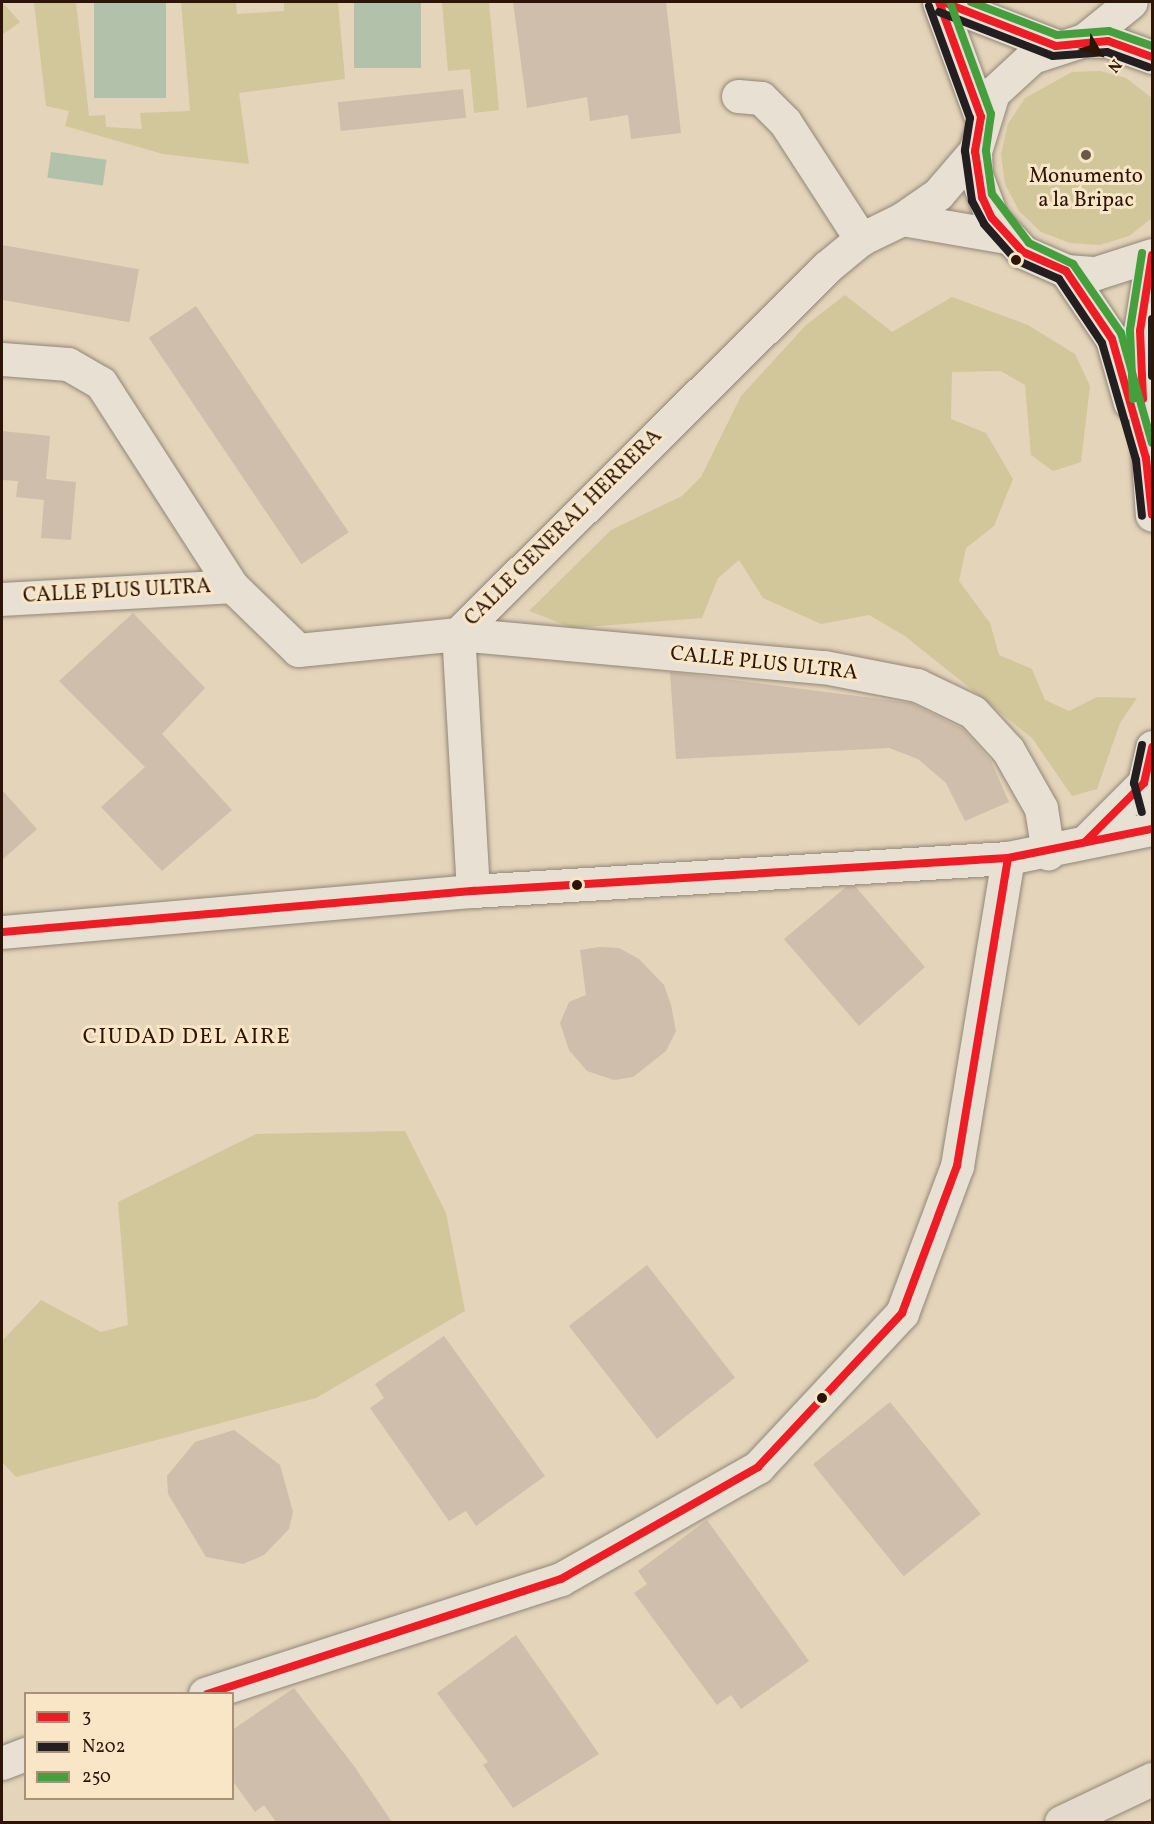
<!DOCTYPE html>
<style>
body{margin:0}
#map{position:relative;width:1154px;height:1824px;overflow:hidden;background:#e3d4ba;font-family:Vollkorn,serif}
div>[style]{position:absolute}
.green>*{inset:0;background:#d1c79b}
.water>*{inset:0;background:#b2c2aa;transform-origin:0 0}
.building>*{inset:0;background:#cfbeab;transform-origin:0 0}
.roads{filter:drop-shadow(0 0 2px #928676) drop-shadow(0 0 2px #928676)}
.minor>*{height:33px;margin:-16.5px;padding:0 16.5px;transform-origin:16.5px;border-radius:16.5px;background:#e7e0d3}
.highway>*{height:33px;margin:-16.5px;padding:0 16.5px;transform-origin:16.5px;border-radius:16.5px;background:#e3dacb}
.bus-1>*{height:8px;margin:-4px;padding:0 4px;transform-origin:4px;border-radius:4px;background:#ee1c25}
.bus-2>*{height:8px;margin:-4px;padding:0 4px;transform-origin:4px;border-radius:4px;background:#231f20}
.bus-3>*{height:8px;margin:-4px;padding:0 4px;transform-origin:4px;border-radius:4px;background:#469f3d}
.dots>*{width:16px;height:16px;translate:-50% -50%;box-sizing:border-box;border:3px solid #f8e6c7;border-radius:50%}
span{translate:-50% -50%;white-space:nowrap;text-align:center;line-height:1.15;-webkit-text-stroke:6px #f8e6c7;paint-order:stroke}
.poi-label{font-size:21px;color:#2c1507}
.street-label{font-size:21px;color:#2c1507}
.neighbourhood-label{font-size:22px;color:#2c1507;letter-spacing:1.5px}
.frame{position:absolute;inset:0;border:3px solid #2c1507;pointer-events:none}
.legend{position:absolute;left:24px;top:1692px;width:210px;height:108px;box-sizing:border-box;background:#f8e6c7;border:2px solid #a6927a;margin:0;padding:8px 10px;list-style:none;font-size:18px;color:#2c1507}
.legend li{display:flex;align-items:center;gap:12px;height:30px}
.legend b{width:30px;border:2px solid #a6927a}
.north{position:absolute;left:1070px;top:24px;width:60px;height:60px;-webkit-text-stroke:4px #f8e6c7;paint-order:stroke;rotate:129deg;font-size:16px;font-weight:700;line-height:24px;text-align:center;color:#2c1507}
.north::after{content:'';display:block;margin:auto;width:21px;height:27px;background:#2c1507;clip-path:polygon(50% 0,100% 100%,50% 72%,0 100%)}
</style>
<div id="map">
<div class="green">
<i style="clip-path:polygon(2px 2px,20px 22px,2px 35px)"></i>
<i style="clip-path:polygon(34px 2px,76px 2px,89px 116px,105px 115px,106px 127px,142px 129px,140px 113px,190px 111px,181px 2px,236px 2px,237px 14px,284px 11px,284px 2px,338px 2px,345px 79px,239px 93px,249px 164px,163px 154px,65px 126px,69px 111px,46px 106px)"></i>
<i style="clip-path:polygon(442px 2px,489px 2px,499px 110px,474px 113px,470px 69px,448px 71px)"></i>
<i style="clip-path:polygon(1100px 71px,1126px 78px,1152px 98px,1152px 218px,1129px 236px,1100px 245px,1070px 243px,1041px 232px,1019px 211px,1005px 184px,1001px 154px,1008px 124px,1025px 98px,1072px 72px)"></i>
<i style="clip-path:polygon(845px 295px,892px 332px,952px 297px,1028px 325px,1075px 354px,1090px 386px,1081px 462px,1053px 471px,1031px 455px,1025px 385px,1001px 371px,952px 372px,951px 419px,986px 433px,1013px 479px,994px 526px,966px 548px,959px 581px,990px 623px,999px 655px,1032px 669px,1045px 700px,1069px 711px,1097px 697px,1137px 698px,1120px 723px,1097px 789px,1072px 796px,1032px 738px,905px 636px,869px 615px,821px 624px,763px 598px,739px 560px,718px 578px,702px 618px,573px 628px,529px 611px,611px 530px,682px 496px,701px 477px,741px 396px,806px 325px)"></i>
<i style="clip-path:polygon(405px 1131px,446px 1213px,465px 1311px,316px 1398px,16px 1477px,2px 1462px,2px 1341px,41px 1300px,101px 1332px,128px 1325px,118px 1202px,256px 1134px)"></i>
</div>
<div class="water">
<i style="left:94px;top:2px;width:72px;height:96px"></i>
<i style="left:354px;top:2px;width:67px;height:66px"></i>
<i style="left:51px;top:152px;width:56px;height:26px;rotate:8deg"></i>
</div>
<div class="building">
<i style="clip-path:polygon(513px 2px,666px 2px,681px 133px,631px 139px,628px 115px,590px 121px,587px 97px,527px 108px)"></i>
<i style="left:463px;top:89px;width:29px;height:126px;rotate:84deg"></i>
<i style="left:2px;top:245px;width:139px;height:54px;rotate:10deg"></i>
<i style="left:196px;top:306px;width:273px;height:57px;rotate:56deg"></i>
<i style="clip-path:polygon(2px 431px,50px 436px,46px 479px,76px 482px,71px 540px,41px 538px,44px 500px,16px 497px,18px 481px,2px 480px)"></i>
<i style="clip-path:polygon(133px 613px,205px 688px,162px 734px,232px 810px,162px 871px,101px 807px,145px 767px,59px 681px)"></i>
<i style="clip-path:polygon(670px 672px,911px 703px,963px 729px,991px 761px,1009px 802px,965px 821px,946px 783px,918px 759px,889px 748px,676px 759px)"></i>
<i style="clip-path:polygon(2px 790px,37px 829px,2px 860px)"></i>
<i style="clip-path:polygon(855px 886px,925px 967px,859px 1026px,784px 939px,846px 887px)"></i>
<i style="clip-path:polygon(599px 947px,619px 948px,639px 959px,664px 985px,671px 1005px,676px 1031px,666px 1051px,633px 1077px,614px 1080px,587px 1071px,569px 1050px,560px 1023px,569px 1002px,586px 995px,580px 950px)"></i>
<i style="left:647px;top:1265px;width:143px;height:99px;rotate:52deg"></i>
<i style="clip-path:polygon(444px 1336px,545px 1476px,476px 1526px,466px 1511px,449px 1521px,370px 1408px,384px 1398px,375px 1384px)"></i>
<i style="left:890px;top:1402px;width:144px;height:99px;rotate:51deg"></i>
<i style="clip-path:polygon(234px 1430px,280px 1465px,293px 1512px,289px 1529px,264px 1555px,243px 1564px,206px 1557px,168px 1494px,167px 1476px,195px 1442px)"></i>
<i style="clip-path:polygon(707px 1520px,809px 1661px,741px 1709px,731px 1695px,717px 1705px,634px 1593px,647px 1584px,638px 1571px)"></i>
<i style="clip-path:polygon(516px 1635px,599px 1754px,513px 1808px,483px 1765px,488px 1762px,437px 1693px)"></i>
<i style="clip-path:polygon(294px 1688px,354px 1766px,392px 1822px,276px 1822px,264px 1805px,255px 1812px,232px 1780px,232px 1730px)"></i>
</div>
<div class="roads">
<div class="minor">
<i style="left:939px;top:2px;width:122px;rotate:69.9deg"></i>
<i style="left:943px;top:2px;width:121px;rotate:21.3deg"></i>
<i style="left:1084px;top:40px;width:60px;rotate:-39deg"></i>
<i style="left:1152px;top:57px;width:47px;rotate:-160deg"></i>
<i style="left:1108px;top:41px;width:24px;rotate:-178deg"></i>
<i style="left:1084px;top:40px;width:55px;rotate:161.9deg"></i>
<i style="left:1032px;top:57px;width:53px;rotate:137.3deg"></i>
<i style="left:993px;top:93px;width:61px;rotate:107.2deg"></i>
<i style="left:975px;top:151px;width:24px;rotate:88deg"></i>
<i style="left:976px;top:175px;width:46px;rotate:69.6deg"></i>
<i style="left:992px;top:218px;width:46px;rotate:47.6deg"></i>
<i style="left:1023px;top:252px;width:47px;rotate:23.8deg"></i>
<i style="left:1066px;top:271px;width:30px;rotate:4deg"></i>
<i style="left:1096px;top:273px;width:59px;rotate:-17.8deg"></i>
<i style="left:738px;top:96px;width:23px;rotate:5deg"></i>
<i style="left:761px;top:98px;width:34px;rotate:45deg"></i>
<i style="left:785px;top:122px;width:140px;rotate:57deg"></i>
<i style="left:975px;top:151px;width:57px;rotate:130.7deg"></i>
<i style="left:938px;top:194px;width:44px;rotate:145.2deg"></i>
<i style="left:902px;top:219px;width:106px;rotate:9.8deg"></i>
<i style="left:1152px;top:256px;width:76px;rotate:99.1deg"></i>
<i style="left:1140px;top:331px;width:184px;rotate:86.3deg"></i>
<i style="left:1066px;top:271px;width:82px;rotate:55.9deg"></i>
<i style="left:1112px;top:339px;width:66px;rotate:74.3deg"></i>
<i style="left:2px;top:359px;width:66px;rotate:4.3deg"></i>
<i style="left:68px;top:364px;width:38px;rotate:30deg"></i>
<i style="left:101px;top:383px;width:242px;rotate:57.2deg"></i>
<i style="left:232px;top:586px;width:92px;rotate:44.1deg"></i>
<i style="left:298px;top:650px;width:161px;rotate:-5.7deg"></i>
<i style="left:458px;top:634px;width:520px;rotate:-44.84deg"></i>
<i style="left:827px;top:267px;width:44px;rotate:-39.5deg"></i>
<i style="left:861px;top:239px;width:46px;rotate:-26deg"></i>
<i style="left:2px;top:599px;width:230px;rotate:-3.2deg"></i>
<i style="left:1150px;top:805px;width:23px;rotate:-105deg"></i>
<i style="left:1144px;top:783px;width:37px;rotate:-77deg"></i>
<i style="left:1086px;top:841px;width:82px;rotate:-45deg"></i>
<i style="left:473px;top:891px;width:257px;rotate:-93.3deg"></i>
<i style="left:458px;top:634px;width:367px;rotate:5.2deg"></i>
<i style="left:824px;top:667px;width:95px;rotate:11deg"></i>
<i style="left:917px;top:685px;width:62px;rotate:25.7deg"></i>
<i style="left:973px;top:712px;width:52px;rotate:47.4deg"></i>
<i style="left:1008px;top:750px;width:67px;rotate:60.4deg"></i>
<i style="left:1041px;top:808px;width:46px;rotate:81.2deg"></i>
<i style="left:2px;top:932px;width:473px;rotate:-5deg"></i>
<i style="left:473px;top:891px;width:536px;rotate:-3.53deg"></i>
<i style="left:1008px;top:858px;width:147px;rotate:-11.4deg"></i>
<i style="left:205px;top:1694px;width:374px;rotate:-17.9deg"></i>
<i style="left:561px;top:1579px;width:227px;rotate:-29.6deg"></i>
<i style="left:758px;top:1467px;width:211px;rotate:-46.9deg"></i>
<i style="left:902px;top:1313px;width:157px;rotate:-69.5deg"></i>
<i style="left:957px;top:1166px;width:312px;rotate:-80.6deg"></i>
<i style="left:2px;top:1763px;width:26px;rotate:-21deg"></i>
</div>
<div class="highway">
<i style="left:1061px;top:1822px;width:101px;rotate:-25.3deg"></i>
</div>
</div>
<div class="bus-1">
<i style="left:939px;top:2px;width:122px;rotate:69.9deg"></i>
<i style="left:981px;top:117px;width:35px;rotate:100deg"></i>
<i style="left:975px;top:151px;width:47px;rotate:81.3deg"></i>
<i style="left:982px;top:197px;width:23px;rotate:65deg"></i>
<i style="left:992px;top:218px;width:46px;rotate:47.6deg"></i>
<i style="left:1023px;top:252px;width:47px;rotate:23.8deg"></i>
<i style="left:1066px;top:271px;width:82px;rotate:55.9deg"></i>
<i style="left:1112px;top:339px;width:124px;rotate:74.1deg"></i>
<i style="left:1146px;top:458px;width:57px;rotate:84deg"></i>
<i style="left:943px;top:2px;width:121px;rotate:21.3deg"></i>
<i style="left:1056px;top:46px;width:52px;rotate:-5.5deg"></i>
<i style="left:1108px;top:41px;width:47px;rotate:20deg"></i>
<i style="left:1143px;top:399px;width:68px;rotate:-92.5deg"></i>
<i style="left:1140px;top:331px;width:77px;rotate:-81deg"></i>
<i style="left:1086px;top:841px;width:82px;rotate:-45deg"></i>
<i style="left:1144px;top:783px;width:37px;rotate:-77deg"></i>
<i style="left:2px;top:932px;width:473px;rotate:-5deg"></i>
<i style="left:473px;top:891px;width:536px;rotate:-3.53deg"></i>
<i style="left:1008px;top:858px;width:147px;rotate:-11.4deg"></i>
<i style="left:207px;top:1694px;width:372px;rotate:-18deg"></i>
<i style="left:561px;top:1579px;width:227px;rotate:-29.6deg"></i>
<i style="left:758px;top:1467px;width:211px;rotate:-46.9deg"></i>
<i style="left:902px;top:1313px;width:157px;rotate:-69.5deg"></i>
<i style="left:957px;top:1166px;width:312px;rotate:-80.6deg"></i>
</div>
<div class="bus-2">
<i style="left:929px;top:6px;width:119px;rotate:69.9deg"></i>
<i style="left:970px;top:118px;width:33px;rotate:99deg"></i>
<i style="left:965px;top:151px;width:50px;rotate:82deg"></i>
<i style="left:972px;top:201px;width:26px;rotate:62deg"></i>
<i style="left:984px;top:224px;width:48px;rotate:48.4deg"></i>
<i style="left:1016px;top:260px;width:47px;rotate:23.8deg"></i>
<i style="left:1059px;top:279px;width:77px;rotate:56.1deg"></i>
<i style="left:1102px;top:343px;width:122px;rotate:73.8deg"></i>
<i style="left:1136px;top:460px;width:56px;rotate:83.9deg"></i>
<i style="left:939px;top:12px;width:122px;rotate:21.1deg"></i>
<i style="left:1053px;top:56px;width:54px;rotate:-4.2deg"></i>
<i style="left:1107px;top:52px;width:44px;rotate:20.1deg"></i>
<i style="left:1152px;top:319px;width:57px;rotate:90deg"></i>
<i style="left:1142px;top:745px;width:39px;rotate:102deg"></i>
<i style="left:1134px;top:783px;width:30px;rotate:75deg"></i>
</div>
<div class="bus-3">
<i style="left:950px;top:2px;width:119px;rotate:69.9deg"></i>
<i style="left:991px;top:114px;width:37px;rotate:98deg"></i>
<i style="left:986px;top:151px;width:43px;rotate:82.1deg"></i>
<i style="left:992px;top:194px;width:61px;rotate:52.9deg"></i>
<i style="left:1029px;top:243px;width:49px;rotate:25.5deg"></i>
<i style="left:1073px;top:264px;width:84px;rotate:55.2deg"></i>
<i style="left:1121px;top:333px;width:114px;rotate:74.3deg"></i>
<i style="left:971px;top:2px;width:92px;rotate:21deg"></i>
<i style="left:1057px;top:35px;width:52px;rotate:-4.4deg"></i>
<i style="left:1109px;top:31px;width:46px;rotate:19.2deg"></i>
<i style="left:1133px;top:399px;width:69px;rotate:-92.5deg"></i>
<i style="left:1130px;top:330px;width:78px;rotate:-81.1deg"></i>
</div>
<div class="dots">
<i style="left:1086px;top:155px;background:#6c5846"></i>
<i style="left:1016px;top:260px;background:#2c1507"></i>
<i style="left:577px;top:885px;background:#2c1507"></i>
<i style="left:822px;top:1398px;background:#2c1507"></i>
</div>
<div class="poi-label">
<span style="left:1086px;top:189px">Monumento<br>a la Bripac</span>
</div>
<div class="street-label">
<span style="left:564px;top:528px;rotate:-45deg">CALLE GENERAL HERRERA</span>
<span style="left:117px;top:592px;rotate:-3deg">CALLE PLUS ULTRA</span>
<span style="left:764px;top:664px;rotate:6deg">CALLE PLUS ULTRA</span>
</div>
<div class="neighbourhood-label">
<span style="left:187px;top:1038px">CIUDAD DEL AIRE</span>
</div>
<div class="frame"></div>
<ul class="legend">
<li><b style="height:8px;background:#ee1c25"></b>3</li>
<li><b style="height:8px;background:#231f20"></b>N202</li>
<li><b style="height:8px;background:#469f3d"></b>250</li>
</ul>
<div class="north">N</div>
</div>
